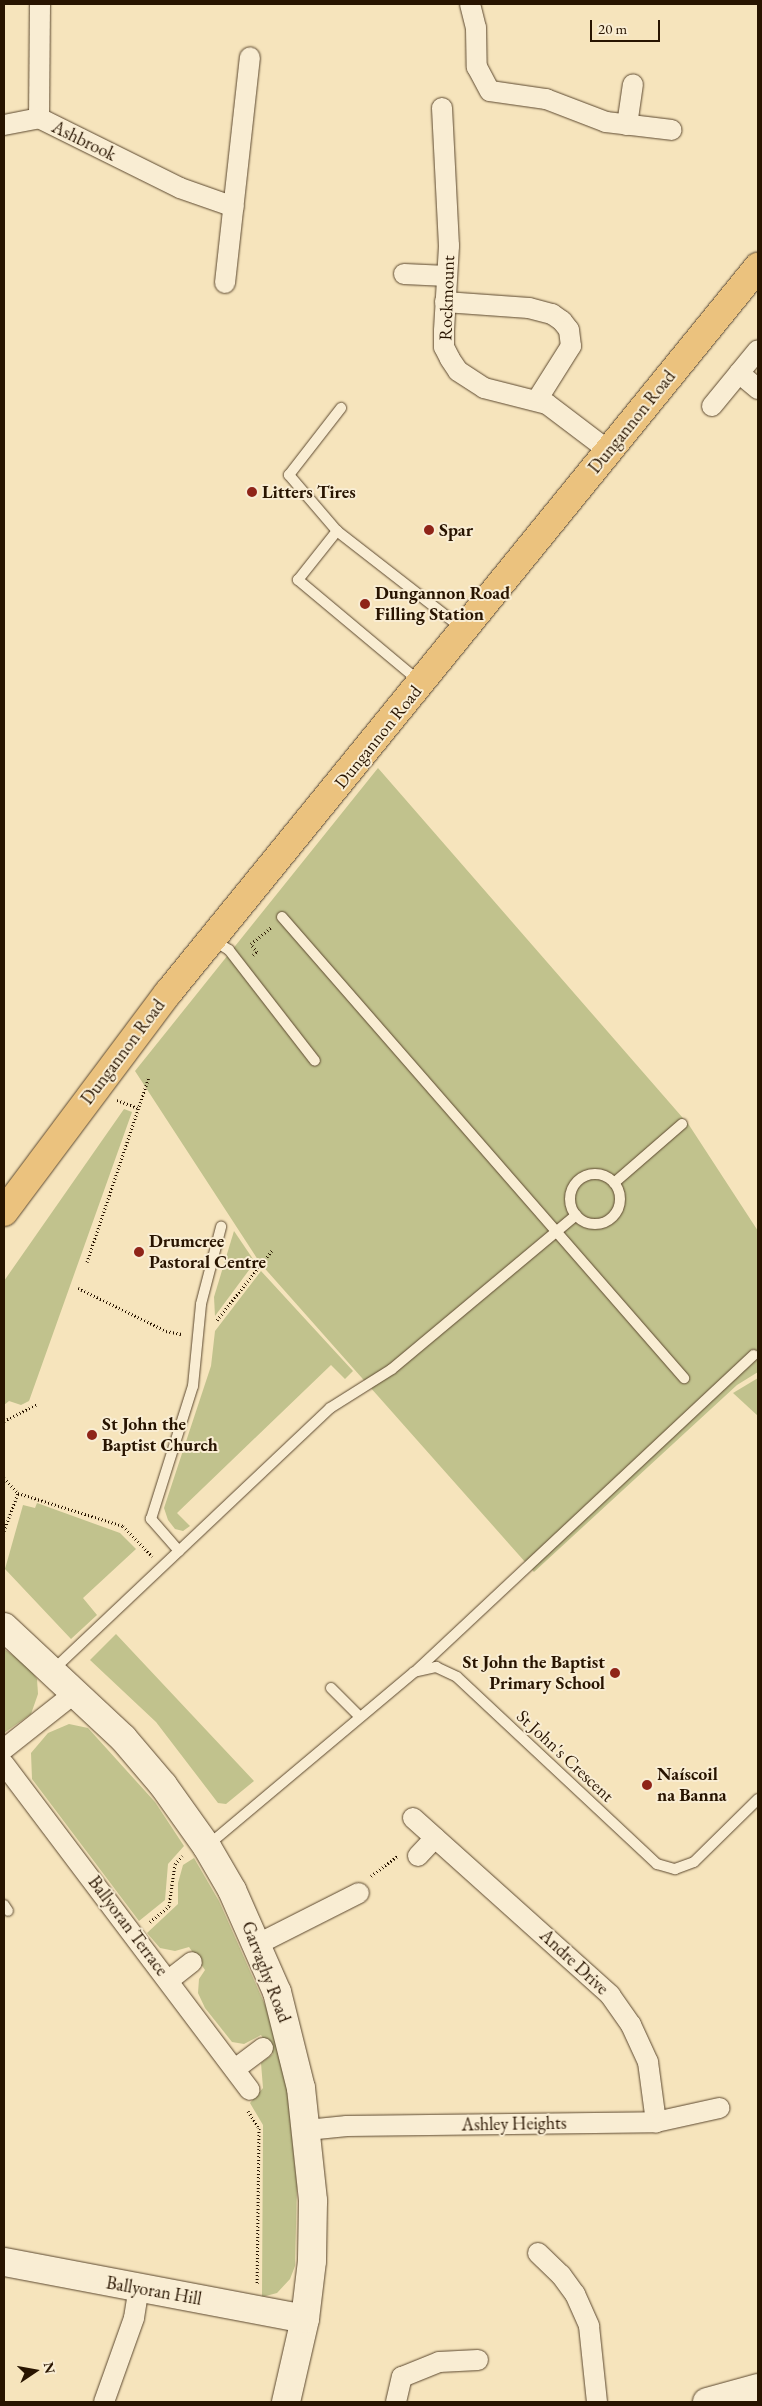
<!DOCTYPE html>
<meta charset="utf-8">
<style>
body{margin:0}
#map{position:relative;width:762px;height:2406px;overflow:hidden;background:#f6e4bc;font-family:"EB Garamond",serif}
div>[style]{position:absolute}
.green>*{inset:0;background:#c1c28d}
.path>*{height:3px;margin-top:-1.5px;transform-origin:0;background:repeating-linear-gradient(90deg,#281400 0 1px,transparent 0 3.5px)}
.roads{filter:drop-shadow(0 0 1px #5c482f) drop-shadow(0 0 1px #5c482f)}
.lane>*{height:10px;margin:-5px;padding:0 5px;transform-origin:5px;border-radius:5px;background:#f9edd3}
.lane>.ring{margin:-5px;padding:0;box-sizing:content-box;background:none;border:10px solid #f9edd3;border-radius:50%}
.street>*{height:20px;margin:-10px;padding:0 10px;transform-origin:10px;border-radius:10px;background:#f9edd3}
.secondary>*{height:28px;margin:-14px;padding:0 14px;transform-origin:14px;border-radius:14px;background:#f9edd3}
.primary>*{height:28px;margin:-14px;padding:0 14px;transform-origin:14px;border-radius:14px;background:#ebc27e}
.dots>*{width:14px;height:14px;translate:-50% -50%;box-sizing:border-box;border:2px solid #f9edd3;border-radius:50%}
span{translate:-50% -50%;white-space:nowrap;text-align:center;line-height:1.15;-webkit-text-stroke:4px #f9edd3;paint-order:stroke}
.street-label{font-size:18px;color:#281400}
.poi-label{font-size:18px;color:#281400;font-weight:700}
.left{translate:0 -50%;text-align:left}
.right{translate:-100% -50%;text-align:right}
.frame{position:absolute;inset:0;border:5px solid #281400;pointer-events:none}
.north{position:absolute;left:10px;top:2346px;width:50px;height:50px;-webkit-text-stroke:4px #f9edd3;paint-order:stroke;rotate:78deg;font-size:14px;font-weight:700;line-height:20px;text-align:center;color:#281400}
.north::after{content:'';display:block;margin:auto;width:18px;height:22px;background:#281400;clip-path:polygon(50% 0,100% 100%,50% 72%,0 100%)}
.scale{position:absolute;left:590px;top:20px;width:70px;height:22px;box-sizing:border-box;border:2px solid #281400;border-top:0;padding-left:6px;font-size:15px;line-height:18px;white-space:nowrap;color:#281400;-webkit-text-stroke:4px #f9edd3;paint-order:stroke}
</style>
<div id="map">
<div class="green">
<i style="clip-path:polygon(378px 768px,689px 1125px,758px 1231px,758px 1372px,737px 1385px,534px 1572px,260px 1263px,135px 1071px)"></i>
<i style="clip-path:polygon(124px 1109px,132px 1112px,29px 1401px,21px 1405px,9px 1401px,4px 1405px,4px 1281px)"></i>
<i style="clip-path:polygon(234px 1231px,255px 1262px,215px 1316px,214px 1297px)"></i>
<i style="clip-path:polygon(261px 1271px,353px 1371px,345px 1379px,331px 1365px,177px 1513px,190px 1526px,183px 1531px,175px 1529px,168px 1520px,164px 1508px,211px 1366px,215px 1331px)"></i>
<i style="clip-path:polygon(758px 1378px,758px 1416px,733px 1393px)"></i>
<i style="clip-path:polygon(37px 1503px,120px 1533px,136px 1549px,83px 1598px,97px 1615px,71px 1639px,5px 1569px,23px 1505px,35px 1508px)"></i>
<i style="clip-path:polygon(116px 1634px,254px 1781px,226px 1804px,218px 1803px,156px 1722px,90px 1660px)"></i>
<i style="clip-path:polygon(4px 1649px,28px 1666px,37px 1679px,38px 1694px,31px 1714px,4px 1733px)"></i>
<i style="clip-path:polygon(69px 1724px,88px 1728px,155px 1802px,184px 1846px,168px 1864px,165px 1900px,139px 1921px,32px 1779px,31px 1753px,48px 1733px)"></i>
<i style="clip-path:polygon(194px 1858px,219px 1901px,266px 2007px,287px 2089px,297px 2186px,295px 2266px,290px 2279px,277px 2293px,262px 2297px,263px 2125px,250px 2103px,263px 2088px,261px 2063px,273px 2054px,261px 2035px,244px 2044px,232px 2042px,205px 2008px,198px 1993px,199px 1979px,205px 1970px,189px 1947px,175px 1951px,160px 1948px,147px 1933px,178px 1904px,178px 1883px,183px 1865px)"></i>
</div>
<div class="path">
<i style="left:253px;top:955px;width:5px;rotate:-37deg"></i>
<i style="left:257px;top:952px;width:10px;rotate:-127deg"></i>
<i style="left:251px;top:944px;width:26px;rotate:-40deg"></i>
<i style="left:117px;top:1100px;width:22px;rotate:21deg"></i>
<i style="left:87px;top:1262px;width:195px;rotate:-71.5deg"></i>
<i style="left:78px;top:1288px;width:98px;rotate:26deg"></i>
<i style="left:166px;top:1331px;width:16px;rotate:11deg"></i>
<i style="left:217px;top:1320px;width:90px;rotate:-51.7deg"></i>
<i style="left:4px;top:1421px;width:38px;rotate:-27deg"></i>
<i style="left:4px;top:1478px;width:21px;rotate:47deg"></i>
<i style="left:18px;top:1493px;width:110px;rotate:17.4deg"></i>
<i style="left:123px;top:1526px;width:42px;rotate:46deg"></i>
<i style="left:4px;top:1531px;width:40px;rotate:-69.8deg"></i>
<i style="left:371px;top:1876px;width:34px;rotate:-37deg"></i>
<i style="left:150px;top:1922px;width:25px;rotate:-40deg"></i>
<i style="left:169px;top:1906px;width:42px;rotate:-81.9deg"></i>
<i style="left:175px;top:1864px;width:11px;rotate:-49deg"></i>
<i style="left:248px;top:2111px;width:20px;rotate:57deg"></i>
<i style="left:259px;top:2128px;width:156px;rotate:90.7deg"></i>
</div>
<div class="roads">
<div class="lane">
<i style="left:337px;top:531px;width:74px;rotate:-130.6deg"></i>
<i style="left:289px;top:475px;width:85px;rotate:-52.2deg"></i>
<i style="left:419px;top:681px;width:158px;rotate:-140.1deg"></i>
<i style="left:298px;top:580px;width:63px;rotate:-51.5deg"></i>
<i style="left:337px;top:531px;width:160px;rotate:37.9deg"></i>
<i style="left:282px;top:917px;width:612px;rotate:48.91deg"></i>
<i style="left:213px;top:940px;width:19px;rotate:32deg"></i>
<i style="left:229px;top:950px;width:140px;rotate:52.2deg"></i>
<i class="ring" style="left:570px;top:1174px;width:40px;height:40px"></i>
<i style="left:614px;top:1183px;width:90px;rotate:-40.9deg"></i>
<i style="left:179px;top:1551px;width:43px;rotate:-131.2deg"></i>
<i style="left:151px;top:1519px;width:139px;rotate:-72.5deg"></i>
<i style="left:193px;top:1386px;width:82px;rotate:-84.4deg"></i>
<i style="left:201px;top:1304px;width:80px;rotate:-75.4deg"></i>
<i style="left:53px;top:1670px;width:381px;rotate:-43.4deg"></i>
<i style="left:330px;top:1408px;width:73px;rotate:-32.2deg"></i>
<i style="left:392px;top:1369px;width:240px;rotate:-39.9deg"></i>
<i style="left:417px;top:1670px;width:461px;rotate:-43.1deg"></i>
<i style="left:331px;top:1688px;width:40px;rotate:45deg"></i>
<i style="left:207px;top:1846px;width:270px;rotate:-40deg"></i>
<i style="left:414px;top:1672px;width:23px;rotate:-13deg"></i>
<i style="left:436px;top:1667px;width:23px;rotate:25deg"></i>
<i style="left:457px;top:1677px;width:274px;rotate:43.1deg"></i>
<i style="left:657px;top:1864px;width:19px;rotate:16deg"></i>
<i style="left:675px;top:1869px;width:20px;rotate:-20deg"></i>
<i style="left:694px;top:1862px;width:90px;rotate:-44.5deg"></i>
<i style="left:4px;top:1905px;width:7px;rotate:56deg"></i>
</div>
<div class="street">
<i style="left:40px;top:4px;width:114px;rotate:90.5deg"></i>
<i style="left:39px;top:118px;width:157px;rotate:26.4deg"></i>
<i style="left:180px;top:188px;width:57px;rotate:19.4deg"></i>
<i style="left:470px;top:4px;width:25px;rotate:76deg"></i>
<i style="left:476px;top:28px;width:39px;rotate:89deg"></i>
<i style="left:477px;top:67px;width:27px;rotate:62deg"></i>
<i style="left:490px;top:91px;width:57px;rotate:8.1deg"></i>
<i style="left:546px;top:99px;width:64px;rotate:21deg"></i>
<i style="left:606px;top:122px;width:66px;rotate:6.9deg"></i>
<i style="left:442px;top:108px;width:138px;rotate:87.1deg"></i>
<i style="left:449px;top:246px;width:85px;rotate:93.4deg"></i>
<i style="left:444px;top:331px;width:16px;rotate:90deg"></i>
<i style="left:444px;top:347px;width:13px;rotate:63deg"></i>
<i style="left:450px;top:359px;width:14px;rotate:56deg"></i>
<i style="left:458px;top:371px;width:31px;rotate:33deg"></i>
<i style="left:484px;top:388px;width:65px;rotate:14.3deg"></i>
<i style="left:547px;top:404px;width:78px;rotate:37.2deg"></i>
<i style="left:4px;top:125px;width:36px;rotate:-11deg"></i>
<i style="left:627px;top:125px;width:41px;rotate:-81.7deg"></i>
<i style="left:404px;top:274px;width:43px;rotate:2.7deg"></i>
<i style="left:225px;top:283px;width:227px;rotate:-83.7deg"></i>
<i style="left:445px;top:302px;width:84px;rotate:4.1deg"></i>
<i style="left:529px;top:308px;width:24px;rotate:15deg"></i>
<i style="left:552px;top:314px;width:12px;rotate:35deg"></i>
<i style="left:562px;top:321px;width:11px;rotate:52deg"></i>
<i style="left:569px;top:330px;width:16px;rotate:83deg"></i>
<i style="left:571px;top:346px;width:64px;rotate:122.2deg"></i>
<i style="left:739px;top:373px;width:25px;rotate:40deg"></i>
<i style="left:712px;top:406px;width:72px;rotate:-50.6deg"></i>
<i style="left:4px;top:1749px;width:90px;rotate:-38.3deg"></i>
<i style="left:4px;top:1764px;width:408px;rotate:53deg"></i>
<i style="left:413px;top:1818px;width:265px;rotate:41.9deg"></i>
<i style="left:610px;top:1995px;width:37px;rotate:55deg"></i>
<i style="left:631px;top:2025px;width:41px;rotate:65.3deg"></i>
<i style="left:648px;top:2062px;width:61px;rotate:82.4deg"></i>
<i style="left:418px;top:1856px;width:25px;rotate:-47deg"></i>
<i style="left:258px;top:1944px;width:113px;rotate:-26.8deg"></i>
<i style="left:169px;top:1980px;width:29px;rotate:-38deg"></i>
<i style="left:235px;top:2069px;width:35px;rotate:-37deg"></i>
<i style="left:307px;top:2130px;width:40px;rotate:-5.7deg"></i>
<i style="left:347px;top:2126px;width:309px;rotate:-0.7deg"></i>
<i style="left:656px;top:2122px;width:65px;rotate:-12.5deg"></i>
<i style="left:538px;top:2253px;width:32px;rotate:44deg"></i>
<i style="left:561px;top:2275px;width:24px;rotate:54deg"></i>
<i style="left:575px;top:2294px;width:35px;rotate:66deg"></i>
<i style="left:589px;top:2326px;width:76px;rotate:84deg"></i>
<i style="left:104px;top:2402px;width:89px;rotate:-70.3deg"></i>
<i style="left:134px;top:2318px;width:30px;rotate:-81deg"></i>
<i style="left:396px;top:2402px;width:26px;rotate:-77deg"></i>
<i style="left:402px;top:2377px;width:40px;rotate:-22deg"></i>
<i style="left:439px;top:2362px;width:39px;rotate:-3deg"></i>
</div>
<div class="secondary">
<i style="left:4px;top:1627px;width:163px;rotate:43deg"></i>
<i style="left:123px;top:1738px;width:62px;rotate:49.6deg"></i>
<i style="left:163px;top:1785px;width:76px;rotate:54.6deg"></i>
<i style="left:207px;top:1847px;width:50px;rotate:59.8deg"></i>
<i style="left:232px;top:1890px;width:111px;rotate:66.2deg"></i>
<i style="left:277px;top:1992px;width:99px;rotate:76deg"></i>
<i style="left:301px;top:2088px;width:114px;rotate:83.9deg"></i>
<i style="left:313px;top:2201px;width:60px;rotate:91deg"></i>
<i style="left:312px;top:2261px;width:58px;rotate:96.9deg"></i>
<i style="left:305px;top:2319px;width:85px;rotate:102.9deg"></i>
<i style="left:4px;top:2262px;width:306px;rotate:10.7deg"></i>
<i style="left:707px;top:2402px;width:53px;rotate:-15.4deg"></i>
</div>
<div class="primary">
<i style="left:4px;top:1212px;width:274px;rotate:-53.2deg"></i>
<i style="left:168px;top:993px;width:936px;rotate:-50.9deg"></i>
</div>
</div>
<div class="dots">
<i style="left:252px;top:492px;background:#8f2418"></i>
<i style="left:429px;top:530px;background:#8f2418"></i>
<i style="left:365px;top:604px;background:#8f2418"></i>
<i style="left:139px;top:1252px;background:#8f2418"></i>
<i style="left:92px;top:1435px;background:#8f2418"></i>
<i style="left:615px;top:1673px;background:#8f2418"></i>
<i style="left:647px;top:1785px;background:#8f2418"></i>
</div>
<div class="street-label">
<span style="left:84px;top:141px;rotate:26deg">Ashbrook</span>
<span style="left:447px;top:298px;rotate:-88deg">Rockmount</span>
<span style="left:632px;top:422px;rotate:-51deg">Dungannon Road</span>
<span style="left:378px;top:737px;rotate:-51deg">Dungannon Road</span>
<span style="left:123px;top:1052px;rotate:-53deg">Dungannon Road</span>
<span style="left:565px;top:1756px;rotate:43deg">St John's Crescent</span>
<span style="left:128px;top:1926px;rotate:53deg">Ballyoran Terrace</span>
<span style="left:574px;top:1962px;rotate:43deg">Andre Drive</span>
<span style="left:266px;top:1972px;rotate:69deg">Garvaghy Road</span>
<span style="left:514px;top:2124px;rotate:-1deg">Ashley Heights</span>
<span style="left:154px;top:2291px;rotate:10deg">Ballyoran Hill</span>
</div>
<div class="poi-label">
<span class="left" style="left:262px;top:492px">Litters Tires</span>
<span class="left" style="left:439px;top:530px">Spar</span>
<span class="left" style="left:375px;top:604px">Dungannon Road<br>Filling Station</span>
<span class="left" style="left:149px;top:1252px">Drumcree<br>Pastoral Centre</span>
<span class="left" style="left:102px;top:1435px">St John the<br>Baptist Church</span>
<span class="right" style="left:605px;top:1673px">St John the Baptist<br>Primary School</span>
<span class="left" style="left:657px;top:1785px">Naíscoil<br>na Banna</span>
</div>
<div class="frame"></div>
<div class="north">N</div>
<div class="scale">20 m</div>
</div>
